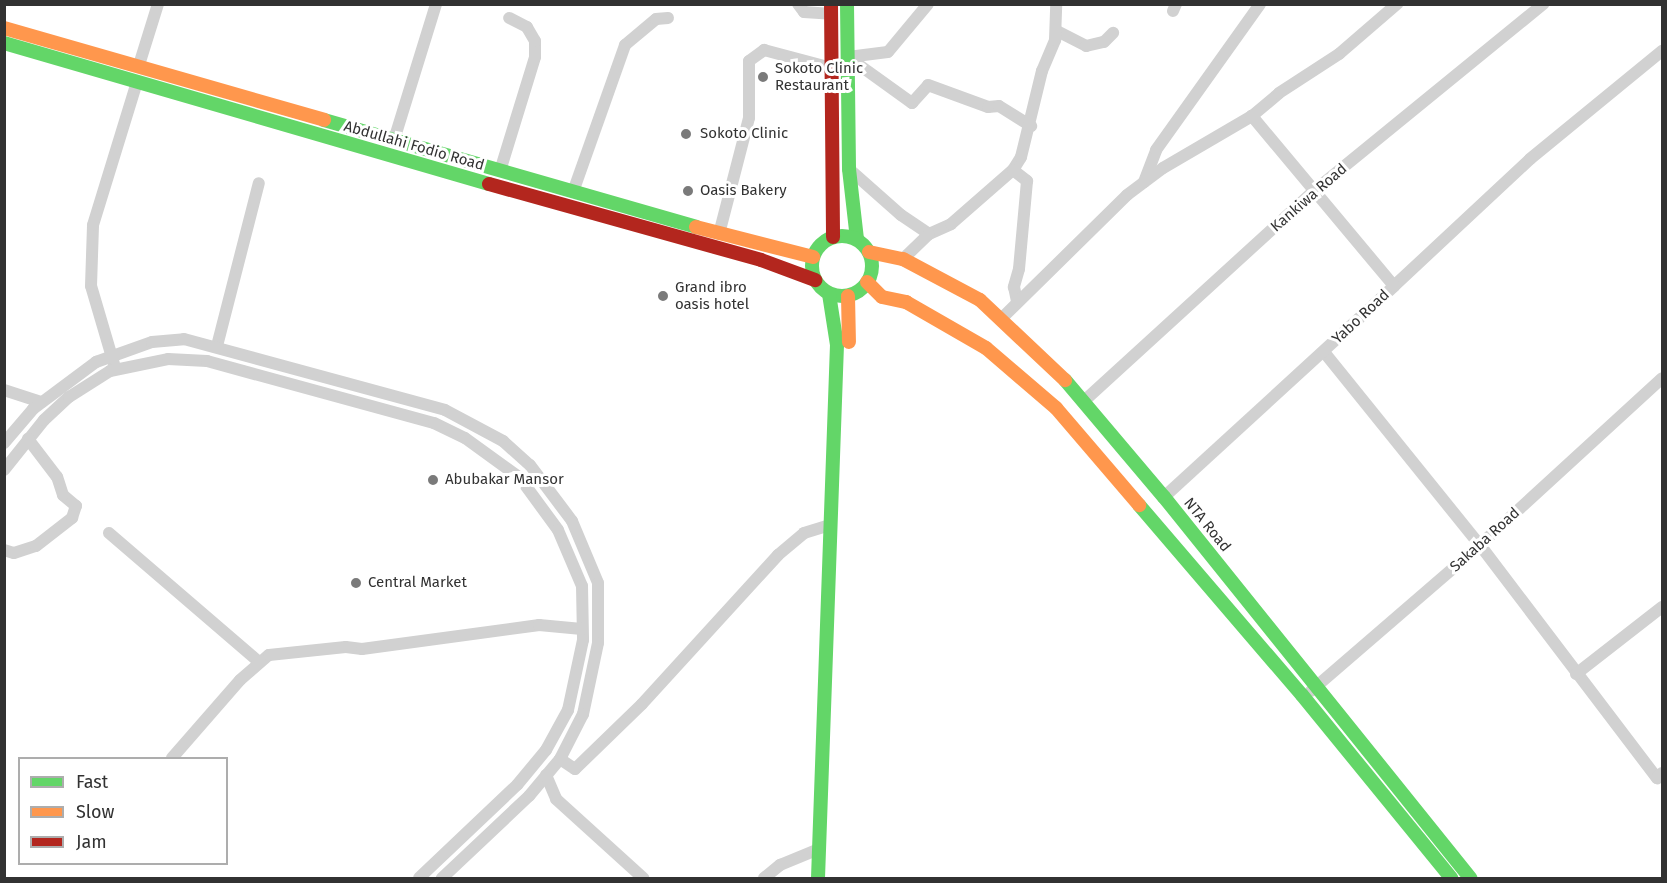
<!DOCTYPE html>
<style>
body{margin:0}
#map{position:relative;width:1667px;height:883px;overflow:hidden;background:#fff;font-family:"Fira Sans",sans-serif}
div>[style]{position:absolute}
.street>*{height:12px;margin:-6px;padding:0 6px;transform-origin:6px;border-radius:6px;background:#d1d1d1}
.fast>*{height:14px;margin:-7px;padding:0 7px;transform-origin:7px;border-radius:7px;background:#63d668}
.fast>.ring{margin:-7px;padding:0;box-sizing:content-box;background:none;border:14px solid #63d668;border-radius:50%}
.slow>*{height:14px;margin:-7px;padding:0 7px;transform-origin:7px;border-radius:7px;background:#ff974d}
.jam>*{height:14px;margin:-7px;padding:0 7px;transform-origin:7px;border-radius:7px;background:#b3261e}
.dots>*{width:16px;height:16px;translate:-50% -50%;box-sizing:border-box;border:3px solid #fff;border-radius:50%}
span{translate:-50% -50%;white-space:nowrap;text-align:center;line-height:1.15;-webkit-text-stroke:6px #fff;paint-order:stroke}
.poi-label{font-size:15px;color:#323232}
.left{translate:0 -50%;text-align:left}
.street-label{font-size:15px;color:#323232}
.frame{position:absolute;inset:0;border:6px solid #323232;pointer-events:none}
.legend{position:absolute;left:18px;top:757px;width:210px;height:108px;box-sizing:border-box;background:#fff;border:2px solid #adadad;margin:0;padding:8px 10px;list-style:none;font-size:18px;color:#323232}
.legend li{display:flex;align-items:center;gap:12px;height:30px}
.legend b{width:30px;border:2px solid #adadad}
</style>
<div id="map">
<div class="street">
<i style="left:798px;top:4px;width:10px;rotate:53deg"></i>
<i style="left:804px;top:12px;width:27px;rotate:4deg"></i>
<i style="left:1173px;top:11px;width:8px;rotate:-67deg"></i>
<i style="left:1057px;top:31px;width:33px;rotate:27deg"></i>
<i style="left:1086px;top:46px;width:18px;rotate:-13deg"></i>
<i style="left:1104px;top:42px;width:13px;rotate:-45deg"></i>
<i style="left:848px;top:57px;width:79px;rotate:35.7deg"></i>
<i style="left:912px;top:103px;width:24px;rotate:-48deg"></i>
<i style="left:928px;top:85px;width:64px;rotate:20.1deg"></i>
<i style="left:988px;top:107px;width:11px;rotate:-5deg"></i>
<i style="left:999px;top:106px;width:38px;rotate:32deg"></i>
<i style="left:848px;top:57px;width:40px;rotate:-7.1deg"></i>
<i style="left:888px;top:52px;width:62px;rotate:-50.2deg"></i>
<i style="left:139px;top:65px;width:64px;rotate:-72.7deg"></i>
<i style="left:394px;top:140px;width:142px;rotate:-72.8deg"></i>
<i style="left:849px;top:169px;width:69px;rotate:41.5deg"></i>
<i style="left:901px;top:215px;width:34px;rotate:34deg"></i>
<i style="left:929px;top:234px;width:24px;rotate:-24deg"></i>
<i style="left:951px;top:224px;width:82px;rotate:-41.1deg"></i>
<i style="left:1013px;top:170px;width:15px;rotate:-58deg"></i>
<i style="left:1021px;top:157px;width:89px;rotate:-76.3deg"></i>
<i style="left:1042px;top:71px;width:34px;rotate:-67deg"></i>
<i style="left:1055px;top:40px;width:36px;rotate:-88deg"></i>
<i style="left:1013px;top:170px;width:18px;rotate:38deg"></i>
<i style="left:1027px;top:181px;width:88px;rotate:95.2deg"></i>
<i style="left:1019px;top:269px;width:19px;rotate:106deg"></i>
<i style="left:1014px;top:287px;width:14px;rotate:78deg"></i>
<i style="left:500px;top:171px;width:119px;rotate:-72.9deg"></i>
<i style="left:535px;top:57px;width:16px;rotate:-90deg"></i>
<i style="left:535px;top:41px;width:16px;rotate:-120deg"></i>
<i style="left:527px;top:27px;width:20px;rotate:-153deg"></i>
<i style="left:1144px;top:182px;width:34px;rotate:-69deg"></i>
<i style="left:1156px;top:150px;width:179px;rotate:-54.5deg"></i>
<i style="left:573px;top:192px;width:156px;rotate:-70.5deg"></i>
<i style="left:625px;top:45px;width:40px;rotate:-40deg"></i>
<i style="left:656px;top:19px;width:12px;rotate:-5deg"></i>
<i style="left:719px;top:234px;width:120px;rotate:-75.5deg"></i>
<i style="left:749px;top:118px;width:57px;rotate:-90deg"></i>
<i style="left:749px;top:61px;width:19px;rotate:-36deg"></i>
<i style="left:764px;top:50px;width:73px;rotate:15deg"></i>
<i style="left:903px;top:259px;width:36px;rotate:-44deg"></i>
<i style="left:1394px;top:286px;width:186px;rotate:-43deg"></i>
<i style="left:1530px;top:159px;width:171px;rotate:-39.3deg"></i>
<i style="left:1002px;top:318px;width:175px;rotate:-44.5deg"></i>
<i style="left:1127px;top:195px;width:45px;rotate:-36.9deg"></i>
<i style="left:1163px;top:168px;width:103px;rotate:-30.3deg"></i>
<i style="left:1252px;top:116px;width:35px;rotate:-40deg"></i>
<i style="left:1279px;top:93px;width:72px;rotate:-33deg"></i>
<i style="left:1339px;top:54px;width:77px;rotate:-40.8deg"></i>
<i style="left:217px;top:346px;width:168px;rotate:-75.6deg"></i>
<i style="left:1324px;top:352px;width:248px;rotate:51.1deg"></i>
<i style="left:1480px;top:545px;width:293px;rotate:52.8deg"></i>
<i style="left:1657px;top:778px;width:7px;rotate:-45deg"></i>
<i style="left:114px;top:364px;width:81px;rotate:-106.4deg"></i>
<i style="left:91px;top:286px;width:61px;rotate:-88.1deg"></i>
<i style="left:93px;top:225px;width:150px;rotate:-72.9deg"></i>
<i style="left:4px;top:390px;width:38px;rotate:18deg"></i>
<i style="left:1084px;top:401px;width:311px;rotate:-42.4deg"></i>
<i style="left:1314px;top:191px;width:296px;rotate:-39.2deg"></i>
<i style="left:4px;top:443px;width:45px;rotate:-49.5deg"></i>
<i style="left:33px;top:409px;width:79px;rotate:-36.7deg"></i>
<i style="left:96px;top:362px;width:59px;rotate:-19.7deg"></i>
<i style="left:152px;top:342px;width:32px;rotate:-5deg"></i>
<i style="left:184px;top:339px;width:270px;rotate:15.2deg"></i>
<i style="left:445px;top:410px;width:66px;rotate:28.1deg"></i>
<i style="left:503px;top:441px;width:36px;rotate:42deg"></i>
<i style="left:530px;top:465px;width:70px;rotate:53.1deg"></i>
<i style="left:572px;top:521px;width:67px;rotate:67.2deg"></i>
<i style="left:598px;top:583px;width:60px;rotate:90deg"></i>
<i style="left:598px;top:643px;width:73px;rotate:101.9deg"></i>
<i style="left:583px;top:714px;width:51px;rotate:117.1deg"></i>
<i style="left:560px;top:759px;width:48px;rotate:130deg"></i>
<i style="left:529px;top:796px;width:120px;rotate:136.7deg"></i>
<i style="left:4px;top:470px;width:64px;rotate:-51.3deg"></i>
<i style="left:44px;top:420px;width:34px;rotate:-43deg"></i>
<i style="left:69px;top:397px;width:49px;rotate:-32.4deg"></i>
<i style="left:110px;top:371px;width:59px;rotate:-11.7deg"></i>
<i style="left:168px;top:359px;width:39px;rotate:3deg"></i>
<i style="left:207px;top:361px;width:235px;rotate:15.3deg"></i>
<i style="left:434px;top:423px;width:34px;rotate:26deg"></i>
<i style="left:465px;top:438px;width:68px;rotate:36deg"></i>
<i style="left:520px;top:478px;width:64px;rotate:53.8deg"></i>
<i style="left:558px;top:530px;width:61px;rotate:66.8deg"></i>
<i style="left:582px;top:586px;width:54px;rotate:88.9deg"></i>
<i style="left:583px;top:640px;width:72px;rotate:102.1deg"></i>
<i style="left:568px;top:710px;width:46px;rotate:118.8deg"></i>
<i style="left:546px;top:750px;width:45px;rotate:129.6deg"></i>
<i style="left:517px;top:785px;width:135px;rotate:136.5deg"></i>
<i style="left:1164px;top:497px;width:312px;rotate:-42.5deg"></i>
<i style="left:1394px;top:286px;width:222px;rotate:-129.9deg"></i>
<i style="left:109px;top:533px;width:196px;rotate:40.7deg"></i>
<i style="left:4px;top:550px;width:10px;rotate:17deg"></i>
<i style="left:14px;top:553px;width:23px;rotate:-18deg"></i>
<i style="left:36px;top:546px;width:46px;rotate:-37.9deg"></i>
<i style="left:72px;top:518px;width:13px;rotate:-72deg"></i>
<i style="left:76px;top:506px;width:17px;rotate:-140deg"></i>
<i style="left:63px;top:495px;width:19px;rotate:-108deg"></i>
<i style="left:57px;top:477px;width:48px;rotate:-127.3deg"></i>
<i style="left:1576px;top:674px;width:109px;rotate:-37.9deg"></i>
<i style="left:1311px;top:691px;width:223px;rotate:-40.8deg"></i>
<i style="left:1480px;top:545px;width:247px;rotate:-42.5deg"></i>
<i style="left:172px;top:758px;width:103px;rotate:-48.9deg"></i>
<i style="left:240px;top:680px;width:38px;rotate:-41deg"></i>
<i style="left:269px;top:655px;width:77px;rotate:-5.9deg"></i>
<i style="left:346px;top:647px;width:16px;rotate:7deg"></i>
<i style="left:362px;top:649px;width:179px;rotate:-7.7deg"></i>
<i style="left:539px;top:625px;width:43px;rotate:5.3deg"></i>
<i style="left:560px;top:759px;width:18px;rotate:34deg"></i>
<i style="left:575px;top:769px;width:93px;rotate:-44.1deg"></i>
<i style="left:642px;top:704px;width:202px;rotate:-47.6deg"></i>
<i style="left:778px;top:555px;width:34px;rotate:-40deg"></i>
<i style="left:804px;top:533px;width:28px;rotate:-17deg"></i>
<i style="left:546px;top:775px;width:26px;rotate:67deg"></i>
<i style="left:556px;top:799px;width:118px;rotate:42.2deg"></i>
<i style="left:764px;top:878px;width:21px;rotate:-39deg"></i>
<i style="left:780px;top:865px;width:42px;rotate:-22.3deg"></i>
</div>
<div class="fast">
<i style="left:847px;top:4px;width:165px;rotate:89.3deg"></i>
<i style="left:849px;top:169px;width:70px;rotate:83.5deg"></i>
<i style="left:4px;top:43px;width:505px;rotate:16.21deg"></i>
<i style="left:324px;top:120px;width:387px;rotate:16deg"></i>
<i class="ring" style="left:812px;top:236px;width:46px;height:46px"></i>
<i style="left:1065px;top:380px;width:153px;rotate:49.8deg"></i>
<i style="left:1164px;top:497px;width:489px;rotate:51.2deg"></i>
<i style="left:1139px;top:505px;width:250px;rotate:49.4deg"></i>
<i style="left:1302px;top:695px;width:236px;rotate:50.8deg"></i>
<i style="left:818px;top:878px;width:533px;rotate:-87.96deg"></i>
<i style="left:837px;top:345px;width:52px;rotate:-98.9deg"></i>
</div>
<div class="slow">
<i style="left:4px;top:28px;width:333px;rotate:16deg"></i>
<i style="left:696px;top:227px;width:121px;rotate:14.4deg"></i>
<i style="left:869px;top:252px;width:35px;rotate:12deg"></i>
<i style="left:903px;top:259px;width:87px;rotate:28deg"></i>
<i style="left:980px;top:300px;width:117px;rotate:43.3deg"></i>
<i style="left:867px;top:282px;width:21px;rotate:45deg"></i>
<i style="left:882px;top:297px;width:25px;rotate:12deg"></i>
<i style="left:906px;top:302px;width:92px;rotate:29.9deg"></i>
<i style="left:986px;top:348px;width:92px;rotate:40.6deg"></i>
<i style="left:1056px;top:408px;width:128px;rotate:49.4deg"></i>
<i style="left:848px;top:296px;width:46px;rotate:88.8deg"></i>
</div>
<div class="jam">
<i style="left:831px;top:4px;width:233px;rotate:89.5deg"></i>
<i style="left:489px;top:184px;width:282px;rotate:15.6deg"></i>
<i style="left:761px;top:260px;width:58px;rotate:20.3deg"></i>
</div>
<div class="dots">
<i style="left:763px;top:77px;background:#7a7a7a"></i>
<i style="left:686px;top:134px;background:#7a7a7a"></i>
<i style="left:688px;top:191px;background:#7a7a7a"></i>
<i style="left:663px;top:296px;background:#7a7a7a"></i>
<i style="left:433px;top:480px;background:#7a7a7a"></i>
<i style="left:356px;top:583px;background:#7a7a7a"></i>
</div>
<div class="poi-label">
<span class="left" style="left:775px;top:77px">Sokoto Clinic<br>Restaurant</span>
<span class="left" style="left:700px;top:134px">Sokoto Clinic</span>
<span class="left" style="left:700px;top:191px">Oasis Bakery</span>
<span class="left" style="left:675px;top:296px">Grand ibro<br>oasis hotel</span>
<span class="left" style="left:445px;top:480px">Abubakar Mansor</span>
<span class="left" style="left:368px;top:583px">Central Market</span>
</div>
<div class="street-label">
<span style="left:414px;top:146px;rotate:16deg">Abdullahi Fodio Road</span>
<span style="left:1309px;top:198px;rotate:-41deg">Kankiwa Road</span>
<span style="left:1361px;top:317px;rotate:-43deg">Yabo Road</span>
<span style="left:1207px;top:525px;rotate:51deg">NTA Road</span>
<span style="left:1485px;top:540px;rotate:-42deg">Sakaba Road</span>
</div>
<div class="frame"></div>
<ul class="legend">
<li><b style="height:8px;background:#63d668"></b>Fast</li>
<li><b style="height:8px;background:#ff974d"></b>Slow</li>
<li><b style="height:8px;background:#b3261e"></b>Jam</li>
</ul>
</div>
